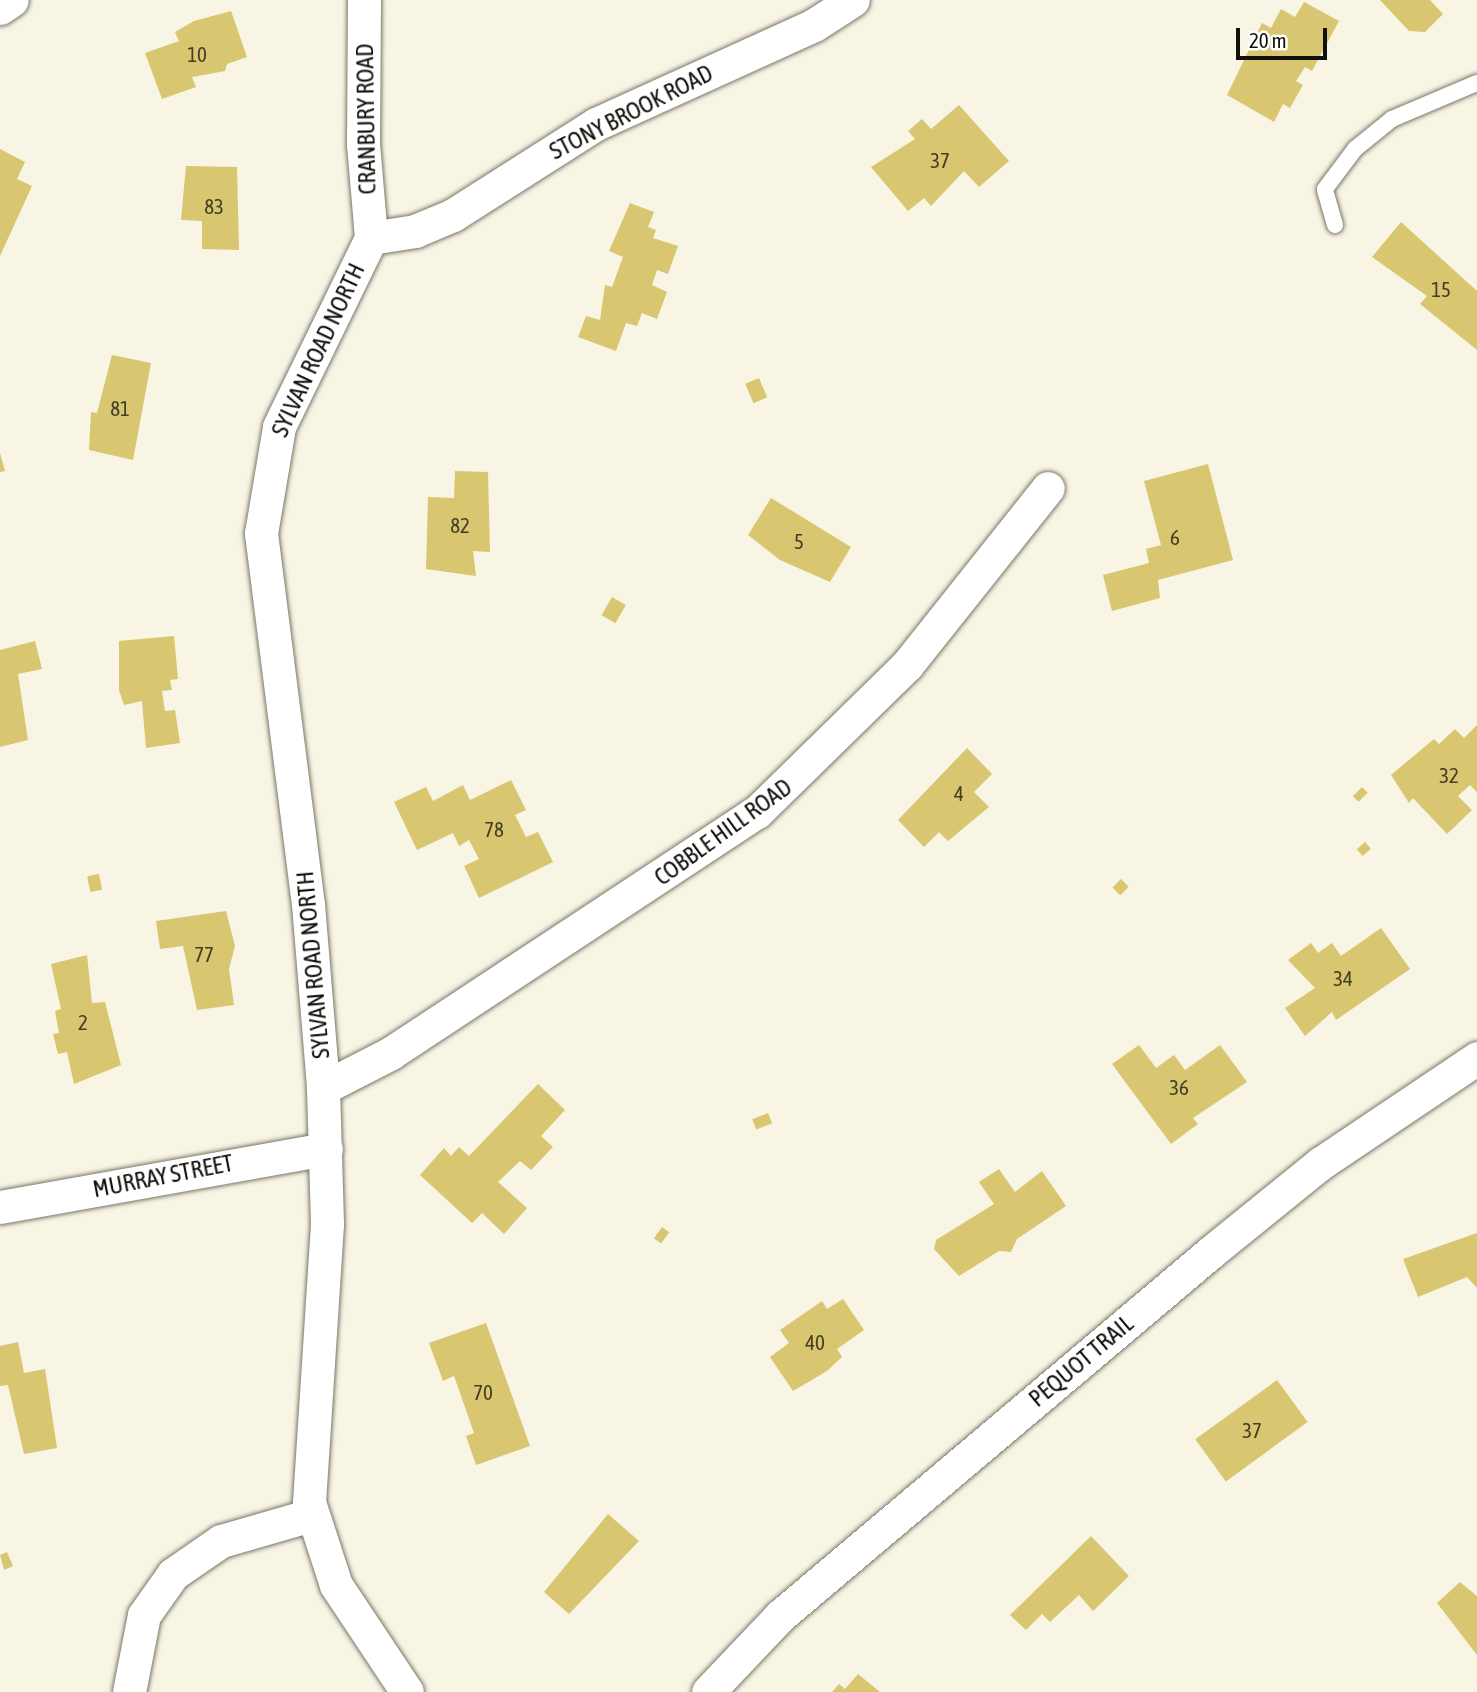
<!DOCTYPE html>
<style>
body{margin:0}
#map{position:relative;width:1477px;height:1692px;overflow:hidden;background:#f8f5e5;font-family:"Asap Condensed",sans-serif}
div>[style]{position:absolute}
.building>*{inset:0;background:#d8c671;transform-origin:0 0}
.roads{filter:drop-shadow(0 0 2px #7a7769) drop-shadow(0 0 2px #7a7769)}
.service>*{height:16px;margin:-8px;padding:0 8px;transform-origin:8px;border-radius:8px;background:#fff}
.minor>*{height:33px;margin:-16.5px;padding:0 16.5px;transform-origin:16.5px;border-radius:16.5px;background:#fff}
span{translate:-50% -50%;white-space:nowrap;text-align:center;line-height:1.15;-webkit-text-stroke:7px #fff;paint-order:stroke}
.number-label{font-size:21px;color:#433e24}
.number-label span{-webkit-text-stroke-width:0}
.street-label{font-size:24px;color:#11100b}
.scale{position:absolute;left:1236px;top:28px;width:91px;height:32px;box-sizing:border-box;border:4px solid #11100b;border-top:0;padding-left:9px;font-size:21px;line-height:24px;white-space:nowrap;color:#11100b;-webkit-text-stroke:5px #fff;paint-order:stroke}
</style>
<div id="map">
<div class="building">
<i style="clip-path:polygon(1380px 0,1430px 0,1443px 14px,1425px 32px,1409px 31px)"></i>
<i style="clip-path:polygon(1304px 2px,1339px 21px,1312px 71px,1305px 67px,1296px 81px,1303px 85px,1290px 108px,1283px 104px,1274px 122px,1227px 95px,1262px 23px,1271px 28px,1281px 9px,1295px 17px)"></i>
<i style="clip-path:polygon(231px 11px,247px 57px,227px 64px,225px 71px,192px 77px,196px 87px,162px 99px,145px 53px,179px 41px,175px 32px,194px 21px)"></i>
<i style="clip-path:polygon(959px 105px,1009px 161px,979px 187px,964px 171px,931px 206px,924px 198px,908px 211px,871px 167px,915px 139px,908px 131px,922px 119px,931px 129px)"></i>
<i style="clip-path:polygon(0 149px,25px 162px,17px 179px,32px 186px,0 256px)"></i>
<i style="clip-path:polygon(186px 166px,237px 167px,239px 250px,202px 249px,202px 221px,181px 220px)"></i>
<i style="clip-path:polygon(630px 203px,654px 212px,648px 227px,656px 230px,653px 238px,678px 246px,668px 274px,657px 270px,652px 285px,667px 292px,657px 319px,642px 313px,637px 326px,626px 323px,616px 351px,578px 337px,586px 316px,600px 320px,605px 285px,612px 287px,623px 257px,609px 251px)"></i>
<i style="clip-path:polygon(1401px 222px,1477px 291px,1477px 350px,1420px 304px,1427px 296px,1372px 257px)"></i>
<i style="clip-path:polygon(112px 355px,151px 363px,133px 460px,89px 450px,91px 412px,97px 413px)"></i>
<i style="left:759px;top:378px;width:21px;height:15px;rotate:67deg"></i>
<i style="clip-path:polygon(0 453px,5px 471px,0 472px)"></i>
<i style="clip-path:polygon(1208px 464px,1233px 560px,1158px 580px,1160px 598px,1112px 611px,1103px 575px,1149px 563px,1146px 549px,1161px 545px,1144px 481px)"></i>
<i style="clip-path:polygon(455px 471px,488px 472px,490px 552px,473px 551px,476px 576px,426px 569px,428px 497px,454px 498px)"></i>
<i style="clip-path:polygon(771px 498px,851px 547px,830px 582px,780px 560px,748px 535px)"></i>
<i style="left:612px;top:597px;width:16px;height:21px;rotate:30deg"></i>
<i style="clip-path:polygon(174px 636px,178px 679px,170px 680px,172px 690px,162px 691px,165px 711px,175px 710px,180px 743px,146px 748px,142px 701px,124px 705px,119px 690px,119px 641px)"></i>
<i style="clip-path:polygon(35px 641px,42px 669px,18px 674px,28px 740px,0 747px,0 650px)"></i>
<i style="clip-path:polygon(1477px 725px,1477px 792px,1470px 785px,1458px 796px,1472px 810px,1447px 834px,1413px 798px,1409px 803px,1391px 775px,1434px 739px,1439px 744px,1455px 729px,1464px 738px)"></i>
<i style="clip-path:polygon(967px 748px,992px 774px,974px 792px,989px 807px,948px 841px,939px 832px,924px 847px,898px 820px)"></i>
<i style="clip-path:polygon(511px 780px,526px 810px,515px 815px,526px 837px,538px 832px,553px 862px,479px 898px,464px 866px,479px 859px,469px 840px,459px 846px,453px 833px,417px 850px,394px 802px,426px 787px,433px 801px,463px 785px,470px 800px)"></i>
<i style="left:1362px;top:787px;width:8px;height:13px;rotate:45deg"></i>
<i style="left:1365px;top:842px;width:9px;height:11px;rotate:49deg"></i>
<i style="left:99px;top:874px;width:16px;height:12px;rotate:79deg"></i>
<i style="left:1121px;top:879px;width:11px;height:12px;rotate:45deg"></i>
<i style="clip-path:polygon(226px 911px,235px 946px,229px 969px,234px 1005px,197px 1010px,183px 946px,160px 949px,156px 921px)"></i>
<i style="clip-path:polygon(1381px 928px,1410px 969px,1336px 1020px,1332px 1012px,1305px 1036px,1285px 1008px,1315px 988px,1288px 960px,1311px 943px,1318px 953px,1332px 943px,1341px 956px)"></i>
<i style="clip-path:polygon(87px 955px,92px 1003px,105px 1002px,121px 1065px,74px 1084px,67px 1052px,58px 1054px,53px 1034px,59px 1033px,55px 1011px,61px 1009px,51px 964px)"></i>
<i style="clip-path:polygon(1139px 1045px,1156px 1068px,1174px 1055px,1185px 1070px,1220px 1045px,1247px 1082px,1193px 1118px,1198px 1124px,1171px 1144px,1112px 1064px)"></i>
<i style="clip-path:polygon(538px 1084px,565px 1110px,541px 1136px,553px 1147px,531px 1170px,520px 1161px,498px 1182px,527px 1208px,504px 1234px,482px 1213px,472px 1223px,420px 1175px,444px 1148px,451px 1156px,459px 1147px,469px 1156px)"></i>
<i style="left:768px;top:1113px;width:11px;height:17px;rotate:68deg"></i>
<i style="clip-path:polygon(999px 1169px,1015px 1192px,1042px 1171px,1066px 1206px,1017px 1239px,1011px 1252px,999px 1251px,959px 1276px,934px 1249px,936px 1240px,994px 1204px,979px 1182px)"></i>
<i style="left:662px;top:1227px;width:9px;height:14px;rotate:36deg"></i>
<i style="clip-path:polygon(1477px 1233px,1477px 1288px,1467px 1277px,1418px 1297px,1403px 1259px)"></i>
<i style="clip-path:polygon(843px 1299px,864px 1330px,837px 1349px,842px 1357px,827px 1371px,793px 1391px,770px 1357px,789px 1343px,780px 1330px,822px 1301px,827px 1309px)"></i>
<i style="clip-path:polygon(486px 1323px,530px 1446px,476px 1465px,466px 1436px,474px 1433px,454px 1376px,443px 1381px,429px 1343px)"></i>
<i style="clip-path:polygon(18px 1342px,24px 1373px,45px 1369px,57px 1448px,24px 1454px,8px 1385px,0 1386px,0 1346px)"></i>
<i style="left:1277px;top:1380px;width:52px;height:101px;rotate:54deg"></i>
<i style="clip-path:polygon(608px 1514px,639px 1541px,569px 1614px,544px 1592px)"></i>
<i style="clip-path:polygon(1091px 1536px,1129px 1576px,1093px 1611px,1079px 1595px,1050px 1622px,1042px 1614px,1026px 1630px,1010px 1615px)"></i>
<i style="clip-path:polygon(7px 1552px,13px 1566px,4px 1570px,0 1555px)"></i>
<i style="clip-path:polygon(1460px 1582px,1477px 1596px,1477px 1655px,1437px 1603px)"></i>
<i style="clip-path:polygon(858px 1674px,880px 1692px,832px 1692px,839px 1684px,845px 1689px)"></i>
</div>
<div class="roads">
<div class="service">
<i style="left:1335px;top:225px;width:37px;rotate:-106deg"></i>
<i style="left:1325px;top:189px;width:50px;rotate:-53.1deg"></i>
<i style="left:1355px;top:149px;width:48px;rotate:-39deg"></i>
<i style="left:1392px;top:119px;width:92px;rotate:-23deg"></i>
</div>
<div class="minor">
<i style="left:364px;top:0;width:144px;rotate:90.4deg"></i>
<i style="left:363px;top:144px;width:94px;rotate:85.1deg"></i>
<i style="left:0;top:8px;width:14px;rotate:-34deg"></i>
<i style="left:371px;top:238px;width:210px;rotate:116deg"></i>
<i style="left:279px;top:427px;width:108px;rotate:99.6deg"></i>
<i style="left:261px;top:533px;width:374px;rotate:82.8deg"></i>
<i style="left:308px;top:904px;width:185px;rotate:85.3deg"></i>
<i style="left:323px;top:1088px;width:136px;rotate:88.3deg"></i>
<i style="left:327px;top:1224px;width:279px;rotate:93.7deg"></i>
<i style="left:309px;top:1502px;width:87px;rotate:72deg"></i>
<i style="left:336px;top:1585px;width:128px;rotate:56.4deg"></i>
<i style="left:371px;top:238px;width:45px;rotate:-9deg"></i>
<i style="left:415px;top:231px;width:41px;rotate:-22.8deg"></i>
<i style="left:453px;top:215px;width:169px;rotate:-32.5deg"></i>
<i style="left:596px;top:124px;width:239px;rotate:-24.4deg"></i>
<i style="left:814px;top:25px;width:46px;rotate:-32.7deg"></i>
<i style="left:323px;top:1088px;width:76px;rotate:-27.2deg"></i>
<i style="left:391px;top:1053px;width:438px;rotate:-33.4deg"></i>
<i style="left:757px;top:812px;width:210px;rotate:-44.4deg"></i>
<i style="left:907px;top:665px;width:226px;rotate:-51.5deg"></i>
<i style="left:0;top:1207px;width:331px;rotate:-10.1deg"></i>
<i style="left:129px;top:1692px;width:78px;rotate:-79deg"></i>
<i style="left:144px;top:1615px;width:50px;rotate:-54.7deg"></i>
<i style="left:173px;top:1574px;width:58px;rotate:-34.5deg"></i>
<i style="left:221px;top:1541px;width:94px;rotate:-16.1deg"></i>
<i style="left:708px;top:1692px;width:105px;rotate:-46.5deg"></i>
<i style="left:780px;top:1616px;width:564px;rotate:-40.18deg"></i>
<i style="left:1211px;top:1252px;width:141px;rotate:-39deg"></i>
<i style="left:1321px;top:1163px;width:188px;rotate:-33.9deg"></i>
</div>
</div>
<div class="number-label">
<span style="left:197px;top:54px">10</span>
<span style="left:940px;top:160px">37</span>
<span style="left:214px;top:206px">83</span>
<span style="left:1441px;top:289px">15</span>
<span style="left:120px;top:408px">81</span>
<span style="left:460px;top:525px">82</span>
<span style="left:1175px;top:537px">6</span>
<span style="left:799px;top:541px">5</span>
<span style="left:1449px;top:775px">32</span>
<span style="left:959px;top:793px">4</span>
<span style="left:494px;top:829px">78</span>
<span style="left:204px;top:954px">77</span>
<span style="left:1343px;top:978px">34</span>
<span style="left:83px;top:1022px">2</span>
<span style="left:1179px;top:1087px">36</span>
<span style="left:815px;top:1342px">40</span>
<span style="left:483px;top:1392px">70</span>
<span style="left:1252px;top:1430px">37</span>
</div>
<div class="street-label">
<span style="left:631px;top:112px;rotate:-27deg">STONY BROOK ROAD</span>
<span style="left:366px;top:119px;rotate:-91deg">CRANBURY ROAD</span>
<span style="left:318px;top:350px;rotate:-65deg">SYLVAN ROAD NORTH</span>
<span style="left:723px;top:832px;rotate:-36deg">COBBLE HILL ROAD</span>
<span style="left:313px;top:965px;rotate:-95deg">SYLVAN ROAD NORTH</span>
<span style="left:163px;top:1176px;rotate:-11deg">MURRAY STREET</span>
<span style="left:1081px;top:1361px;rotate:-40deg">PEQUOT TRAIL</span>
</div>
<div class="scale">20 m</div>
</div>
